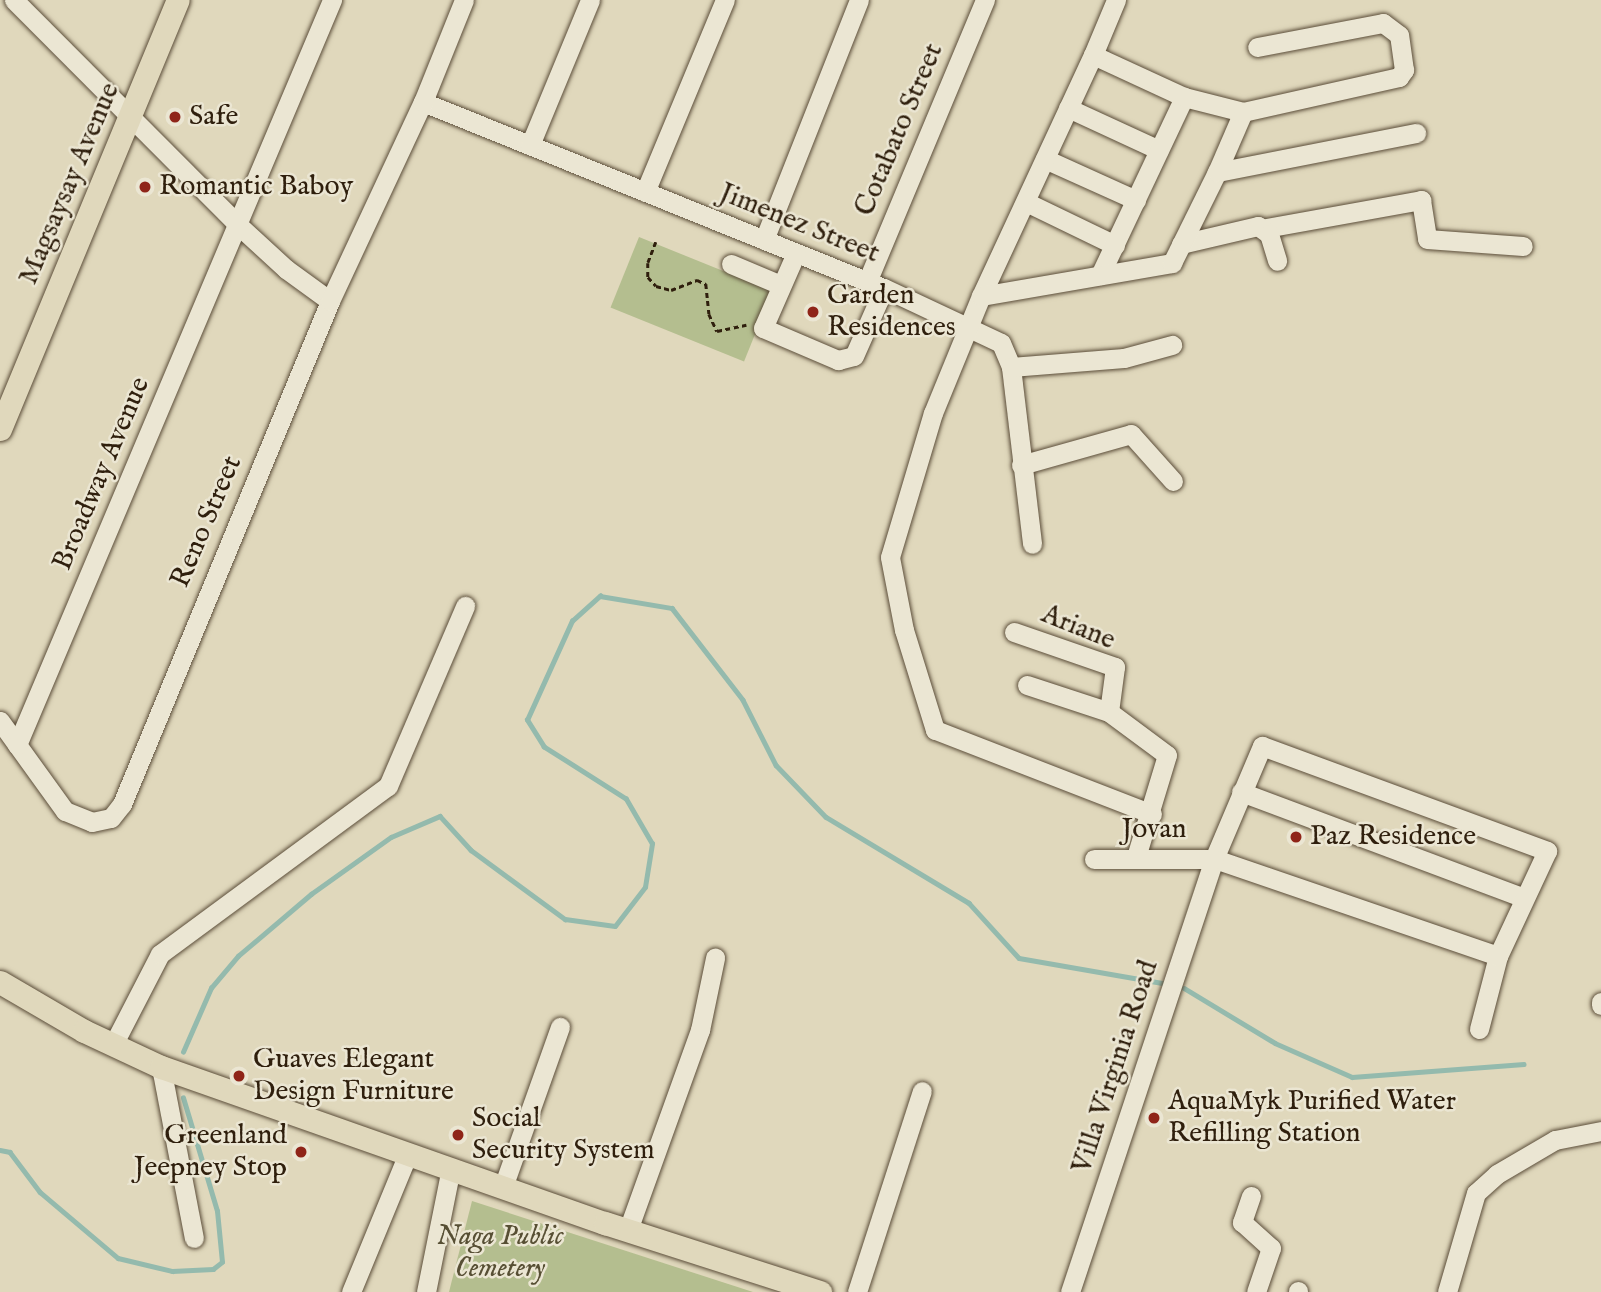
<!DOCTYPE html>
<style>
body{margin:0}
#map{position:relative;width:1601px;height:1292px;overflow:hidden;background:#e0d8bc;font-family:"IM FELL English",serif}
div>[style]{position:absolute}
.green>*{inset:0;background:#b4be8f;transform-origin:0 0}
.stream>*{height:4.5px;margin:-2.25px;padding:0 2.25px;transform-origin:2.25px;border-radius:2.25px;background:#94baad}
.path>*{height:2.5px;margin-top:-1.25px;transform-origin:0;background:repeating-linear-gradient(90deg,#2f1f0d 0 5px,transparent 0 8.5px)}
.roads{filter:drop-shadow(0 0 2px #5b4d39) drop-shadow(0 0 2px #5b4d39)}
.minor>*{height:19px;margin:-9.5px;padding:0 9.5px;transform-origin:9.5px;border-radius:9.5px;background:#ebe6d3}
.major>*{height:23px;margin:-11.5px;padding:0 11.5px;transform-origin:11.5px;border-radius:11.5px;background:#e0d8bc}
.dots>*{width:19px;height:19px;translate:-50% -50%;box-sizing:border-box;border:4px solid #ebe6d3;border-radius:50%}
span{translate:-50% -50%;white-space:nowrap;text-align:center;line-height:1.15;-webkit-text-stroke:5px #ebe6d3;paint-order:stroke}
.poi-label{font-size:28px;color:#2f1f0d}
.left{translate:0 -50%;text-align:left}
.right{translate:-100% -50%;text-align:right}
.street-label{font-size:28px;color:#2f1f0d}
.park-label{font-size:28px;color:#574f34;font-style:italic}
</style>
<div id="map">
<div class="green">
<i style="left:639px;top:237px;width:144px;height:76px;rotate:22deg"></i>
<i style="clip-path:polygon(472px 1201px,753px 1292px,449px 1292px)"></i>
</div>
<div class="stream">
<i style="left:1184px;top:988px;width:106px;rotate:31.1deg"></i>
<i style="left:1275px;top:1043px;width:84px;rotate:23.8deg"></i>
<i style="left:1352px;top:1077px;width:172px;rotate:-4.3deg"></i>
<i style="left:183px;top:1052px;width:70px;rotate:-66.4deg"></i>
<i style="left:211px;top:988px;width:42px;rotate:-49.8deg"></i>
<i style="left:238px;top:956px;width:96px;rotate:-40.3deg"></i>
<i style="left:311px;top:894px;width:98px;rotate:-35.5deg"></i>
<i style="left:391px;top:837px;width:53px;rotate:-23.2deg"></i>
<i style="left:440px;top:816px;width:46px;rotate:47.6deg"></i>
<i style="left:471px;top:850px;width:117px;rotate:36.3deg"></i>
<i style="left:565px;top:919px;width:50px;rotate:8deg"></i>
<i style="left:615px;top:926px;width:49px;rotate:-52.4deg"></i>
<i style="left:645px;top:887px;width:44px;rotate:-80.8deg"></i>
<i style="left:652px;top:844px;width:52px;rotate:-120deg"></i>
<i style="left:626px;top:799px;width:97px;rotate:-147.6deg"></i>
<i style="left:544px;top:747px;width:32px;rotate:-122deg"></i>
<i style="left:527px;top:720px;width:109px;rotate:-65.6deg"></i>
<i style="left:572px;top:621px;width:38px;rotate:-42deg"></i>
<i style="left:600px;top:596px;width:73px;rotate:9.5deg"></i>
<i style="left:672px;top:608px;width:116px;rotate:52.3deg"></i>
<i style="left:743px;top:700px;width:73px;rotate:63.1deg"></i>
<i style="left:776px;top:765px;width:72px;rotate:46.1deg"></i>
<i style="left:826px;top:817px;width:167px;rotate:31deg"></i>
<i style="left:969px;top:903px;width:74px;rotate:47.7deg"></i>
<i style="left:1019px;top:958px;width:145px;rotate:9.9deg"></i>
<i style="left:0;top:1150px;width:10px;rotate:11deg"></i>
<i style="left:10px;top:1152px;width:50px;rotate:53.1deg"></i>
<i style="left:40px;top:1192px;width:102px;rotate:40.2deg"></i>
<i style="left:118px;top:1258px;width:56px;rotate:13.5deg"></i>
<i style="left:172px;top:1271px;width:41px;rotate:-2.8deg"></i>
<i style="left:213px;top:1269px;width:11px;rotate:-38deg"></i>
<i style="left:222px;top:1262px;width:51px;rotate:-95.6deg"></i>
<i style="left:217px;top:1211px;width:118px;rotate:-106.7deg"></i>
</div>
<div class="path">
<i style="left:656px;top:242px;width:22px;rotate:111deg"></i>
<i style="left:648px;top:263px;width:14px;rotate:90deg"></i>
<i style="left:648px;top:277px;width:12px;rotate:48deg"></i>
<i style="left:656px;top:286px;width:16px;rotate:15deg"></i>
<i style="left:671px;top:290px;width:28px;rotate:-21deg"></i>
<i style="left:697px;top:280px;width:10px;rotate:24deg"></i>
<i style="left:706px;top:284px;width:30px;rotate:84deg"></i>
<i style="left:709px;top:314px;width:19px;rotate:65deg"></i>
<i style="left:717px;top:331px;width:30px;rotate:-12deg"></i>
</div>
<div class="roads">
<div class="minor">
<i style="left:14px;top:0;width:316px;rotate:45.1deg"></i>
<i style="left:237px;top:224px;width:67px;rotate:42.6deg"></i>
<i style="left:286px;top:269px;width:54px;rotate:36deg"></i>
<i style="left:1093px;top:55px;width:60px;rotate:-67.3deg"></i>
<i style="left:423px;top:102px;width:497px;rotate:22deg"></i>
<i style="left:884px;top:288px;width:129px;rotate:25.2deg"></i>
<i style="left:1001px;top:343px;width:26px;rotate:67deg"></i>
<i style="left:1011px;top:367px;width:178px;rotate:83.2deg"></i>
<i style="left:1068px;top:108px;width:100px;rotate:24.8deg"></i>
<i style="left:530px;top:145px;width:157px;rotate:-67.5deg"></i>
<i style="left:1045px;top:159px;width:100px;rotate:24.3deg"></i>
<i style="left:1217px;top:172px;width:65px;rotate:-66.6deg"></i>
<i style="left:645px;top:192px;width:208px;rotate:-67.4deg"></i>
<i style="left:1026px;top:202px;width:99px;rotate:25.8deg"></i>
<i style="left:1266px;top:228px;width:158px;rotate:-10.2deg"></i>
<i style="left:1421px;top:200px;width:39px;rotate:81deg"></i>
<i style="left:1427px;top:239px;width:96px;rotate:4.2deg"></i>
<i style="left:764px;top:240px;width:258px;rotate:-68.4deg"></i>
<i style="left:1181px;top:244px;width:79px;rotate:-13.2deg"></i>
<i style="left:1258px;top:226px;width:14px;rotate:36deg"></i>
<i style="left:1269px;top:234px;width:28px;rotate:73deg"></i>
<i style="left:796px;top:253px;width:82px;rotate:113.7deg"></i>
<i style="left:763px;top:328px;width:82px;rotate:23.1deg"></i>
<i style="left:838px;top:360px;width:16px;rotate:-14deg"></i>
<i style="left:854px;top:356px;width:74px;rotate:-66.2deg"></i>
<i style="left:731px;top:264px;width:54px;rotate:22.8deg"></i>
<i style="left:1100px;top:275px;width:197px;rotate:-64.7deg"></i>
<i style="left:867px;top:282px;width:306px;rotate:-67.3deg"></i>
<i style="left:981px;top:296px;width:266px;rotate:-65.1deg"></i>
<i style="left:1093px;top:55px;width:100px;rotate:24.8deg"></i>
<i style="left:1184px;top:97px;width:61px;rotate:14.3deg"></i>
<i style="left:1243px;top:112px;width:160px;rotate:-12.6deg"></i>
<i style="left:1399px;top:77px;width:9px;rotate:-54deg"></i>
<i style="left:1404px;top:70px;width:35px;rotate:-98deg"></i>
<i style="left:1399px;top:35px;width:20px;rotate:-143deg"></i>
<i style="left:1383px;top:23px;width:128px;rotate:169.2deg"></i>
<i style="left:1011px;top:367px;width:113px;rotate:-4.6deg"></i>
<i style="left:1124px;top:358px;width:50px;rotate:-15.2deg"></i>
<i style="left:1021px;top:465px;width:114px;rotate:-15.7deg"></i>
<i style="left:1131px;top:434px;width:63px;rotate:48.2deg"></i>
<i style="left:1014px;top:632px;width:107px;rotate:19.1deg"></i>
<i style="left:1115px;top:667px;width:45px;rotate:97.6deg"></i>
<i style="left:1109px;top:712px;width:72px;rotate:36.6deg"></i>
<i style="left:1167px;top:755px;width:107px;rotate:106.9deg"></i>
<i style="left:1027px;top:685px;width:86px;rotate:18.2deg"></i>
<i style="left:0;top:721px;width:111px;rotate:54.2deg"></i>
<i style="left:65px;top:811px;width:29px;rotate:22deg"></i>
<i style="left:92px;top:822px;width:19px;rotate:-12deg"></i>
<i style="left:111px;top:818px;width:18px;rotate:-52deg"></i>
<i style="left:122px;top:804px;width:544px;rotate:-67.53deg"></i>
<i style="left:330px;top:301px;width:220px;rotate:-65deg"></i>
<i style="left:423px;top:102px;width:110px;rotate:-68.1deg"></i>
<i style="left:17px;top:745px;width:809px;rotate:-67.08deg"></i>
<i style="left:1241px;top:792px;width:302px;rotate:20.5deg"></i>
<i style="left:1152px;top:814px;width:233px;rotate:-158.8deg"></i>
<i style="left:935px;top:730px;width:105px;rotate:-107.2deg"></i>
<i style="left:904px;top:630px;width:74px;rotate:-100.9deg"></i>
<i style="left:890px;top:557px;width:150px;rotate:-73.4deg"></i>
<i style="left:933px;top:413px;width:126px;rotate:-67.7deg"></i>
<i style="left:981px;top:296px;width:194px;rotate:-9.8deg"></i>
<i style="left:1172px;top:263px;width:102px;rotate:-63.7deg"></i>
<i style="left:1217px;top:172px;width:203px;rotate:-11.1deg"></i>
<i style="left:1601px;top:1002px;width:3px;rotate:90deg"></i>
<i style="left:1479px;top:1029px;width:75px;rotate:-75.4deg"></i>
<i style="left:113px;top:1045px;width:102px;rotate:-62.7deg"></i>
<i style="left:160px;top:954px;width:283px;rotate:-36.4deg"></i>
<i style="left:388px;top:786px;width:196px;rotate:-66.8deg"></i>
<i style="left:161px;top:1067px;width:174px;rotate:79.1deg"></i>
<i style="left:503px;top:1187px;width:170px;rotate:-70.4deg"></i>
<i style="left:1251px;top:1196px;width:28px;rotate:109deg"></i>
<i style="left:1242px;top:1222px;width:39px;rotate:42deg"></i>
<i style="left:1271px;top:1248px;width:46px;rotate:108.8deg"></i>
<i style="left:628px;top:1230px;width:213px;rotate:-70.2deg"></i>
<i style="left:700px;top:1030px;width:74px;rotate:-78.2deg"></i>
<i style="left:351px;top:1292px;width:149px;rotate:-67.6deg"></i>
<i style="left:426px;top:1292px;width:126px;rotate:-78.6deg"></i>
<i style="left:857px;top:1292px;width:211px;rotate:-72.1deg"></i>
<i style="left:1070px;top:1292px;width:456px;rotate:-71.6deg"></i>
<i style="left:1214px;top:859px;width:123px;rotate:-67deg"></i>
<i style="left:1262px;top:746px;width:304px;rotate:20.2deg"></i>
<i style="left:1547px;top:851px;width:116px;rotate:115deg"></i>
<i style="left:1498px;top:956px;width:300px;rotate:-161.1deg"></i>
<i style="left:1214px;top:859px;width:120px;rotate:180deg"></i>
<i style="left:1298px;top:1292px;width:1px;rotate:-90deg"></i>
<i style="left:1447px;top:1292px;width:103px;rotate:-73.7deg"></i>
<i style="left:1476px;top:1193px;width:28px;rotate:-42deg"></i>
<i style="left:1497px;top:1174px;width:67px;rotate:-30.4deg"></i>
<i style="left:1555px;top:1140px;width:47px;rotate:-11.1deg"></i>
</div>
<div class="major">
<i style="left:0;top:429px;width:464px;rotate:-67.5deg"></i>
<i style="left:0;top:982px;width:97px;rotate:30.3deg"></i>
<i style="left:84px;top:1031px;width:85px;rotate:25.1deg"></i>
<i style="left:161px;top:1067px;width:471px;rotate:19.4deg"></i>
<i style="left:605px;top:1223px;width:226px;rotate:17.8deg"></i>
</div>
</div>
<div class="dots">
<i style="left:175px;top:117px;background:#8f2418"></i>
<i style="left:145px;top:187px;background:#8f2418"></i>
<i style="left:813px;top:312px;background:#8f2418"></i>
<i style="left:1296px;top:837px;background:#8f2418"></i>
<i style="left:239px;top:1076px;background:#8f2418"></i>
<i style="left:1154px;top:1118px;background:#8f2418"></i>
<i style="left:458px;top:1135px;background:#8f2418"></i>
<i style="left:301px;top:1152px;background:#8f2418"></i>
</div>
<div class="poi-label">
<span class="left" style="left:189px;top:117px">Safe</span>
<span class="left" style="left:159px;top:187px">Romantic Baboy</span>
<span class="left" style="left:827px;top:312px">Garden<br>Residences</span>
<span class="left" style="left:1310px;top:837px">Paz Residence</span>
<span class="left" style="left:253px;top:1076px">Guaves Elegant<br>Design Furniture</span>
<span class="left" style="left:1168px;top:1118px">AquaMyk Purified Water<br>Refilling Station</span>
<span class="left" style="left:472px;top:1135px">Social<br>Security System</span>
<span class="right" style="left:287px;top:1152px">Greenland<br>Jeepney Stop</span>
</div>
<div class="street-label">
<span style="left:900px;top:130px;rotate:-67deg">Cotabato Street</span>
<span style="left:70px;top:184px;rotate:-67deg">Magsaysay Avenue</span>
<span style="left:799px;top:224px;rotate:22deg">Jimenez Street</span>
<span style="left:102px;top:474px;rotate:-67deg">Broadway Avenue</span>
<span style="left:207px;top:522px;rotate:-67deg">Reno Street</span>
<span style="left:1078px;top:628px;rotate:22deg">Ariane</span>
<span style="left:1154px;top:830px">Jovan</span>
<span style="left:1116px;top:1067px;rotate:-72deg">Villa Virginia Road</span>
</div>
<div class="park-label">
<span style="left:500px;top:1253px">Naga Public<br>Cemetery</span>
</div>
</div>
